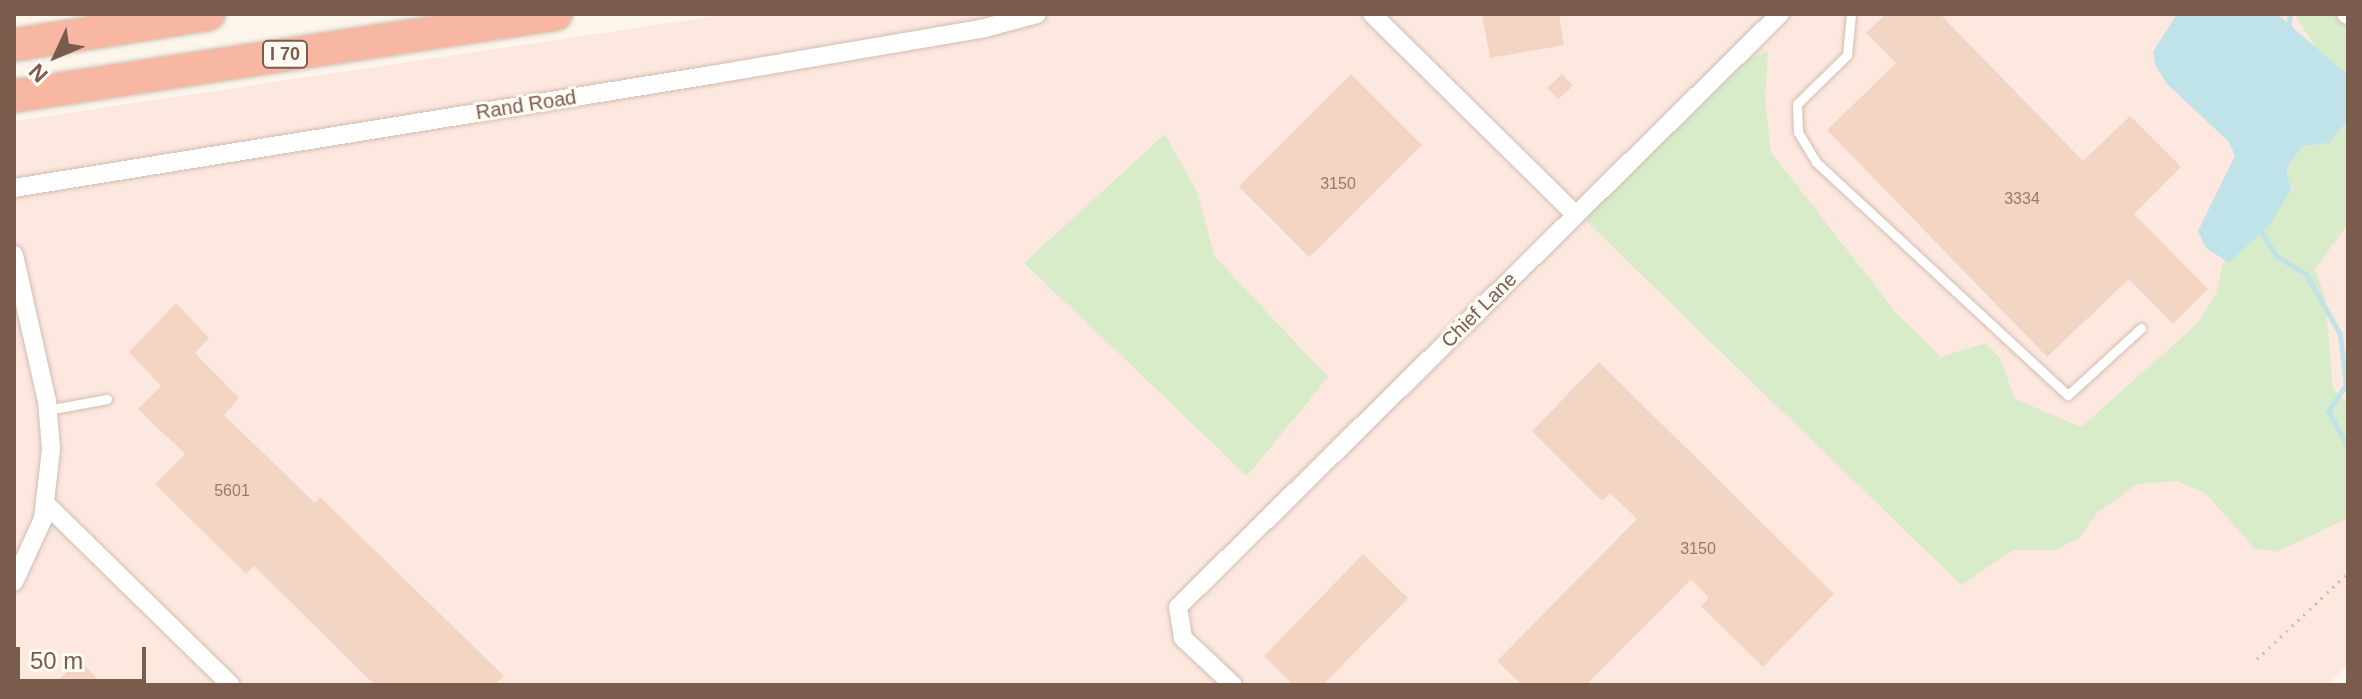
<!DOCTYPE html>
<style>
body{margin:0}
#map{position:relative;width:2362px;height:699px;overflow:hidden;background:#fdf6ec;font-family:Arial,sans-serif}
div>[style]{position:absolute}
.commercial>*{inset:0;background:#fde8e0}
.green>*{inset:0;background:#d8ecc9}
.water>*{inset:0;background:#bfe3e8}
.stream>*{height:5px;margin:-2.5px;padding:0 2.5px;transform-origin:2.5px;border-radius:2.5px;background:#bfe3e8}
.building>*{inset:0;background:#f3d5c3;transform-origin:0 0}
.path>*{height:3px;margin-top:-1.5px;transform-origin:0;background:repeating-linear-gradient(90deg,#d9b8a5 0 2px,transparent 0 8px)}
.roads{filter:drop-shadow(0 0 2px #d1beb0) drop-shadow(0 0 2px #d1beb0)}
.lane>*{height:9px;margin:-4.5px;padding:0 4.5px;transform-origin:4.5px;border-radius:4.5px;background:#fff}
.street>*{height:18px;margin:-9px;padding:0 9px;transform-origin:9px;border-radius:9px;background:#fff}
.highway>*{height:32px;margin:-16px;padding:0 16px;transform-origin:16px;border-radius:16px;background:#f7b7a3}
span{translate:-50% -50%;white-space:nowrap;text-align:center;line-height:1.15;-webkit-text-stroke:6px #fffaf3;paint-order:stroke}
.number-label{font-size:16px;color:#987a6a}
.number-label span{-webkit-text-stroke-width:0}
.shield-label span{padding:2px 6px;background:#fffaf3;border:2px solid;border-radius:6px;-webkit-text-stroke-width:0}
.shield-label{font-size:18px;color:#7a5c4d;font-weight:700}
.street-label{font-size:20px;color:#7a5c4d}
.frame{position:absolute;inset:0;border:16px solid #7a5c4d;pointer-events:none}
.north{position:absolute;left:16px;top:16px;width:80px;height:80px;-webkit-text-stroke:6px #fffaf3;paint-order:stroke;rotate:226deg;font-size:22px;font-weight:700;line-height:32px;text-align:center;color:#7a5c4d}
.north::after{content:'';display:block;margin:auto;width:28px;height:36px;background:#7a5c4d;clip-path:polygon(50% 0,100% 100%,50% 72%,0 100%)}
.scale{position:absolute;left:16px;top:647px;width:130px;height:36px;box-sizing:border-box;border:4px solid #7a5c4d;border-top:0;padding-left:10px;font-size:24px;line-height:28px;white-space:nowrap;color:#7a5c4d;-webkit-text-stroke:6px #fffaf3;paint-order:stroke}
</style>
<div id="map">
<div class="commercial">
<i style="clip-path:polygon(729px 14px,2348px 14px,2348px 664px,2328px 685px,14px 685px,14px 121px)"></i>
</div>
<div class="green">
<i style="clip-path:polygon(2294px 14px,2332px 14px,2348px 27px,2348px 75px,2321px 55px)"></i>
<i style="clip-path:polygon(1768px 51px,1765px 101px,1771px 152px,1896px 313px,1941px 357px,1986px 343px,2000px 358px,2015px 399px,2081px 427px,2197px 324px,2216px 294px,2223px 263px,2260px 234px,2291px 190px,2286px 169px,2303px 146px,2329px 143px,2348px 120px,2348px 224px,2315px 269px,2325px 297px,2333px 389px,2348px 403px,2348px 518px,2277px 552px,2254px 548px,2205px 493px,2177px 481px,2137px 484px,2097px 513px,2079px 538px,2056px 550px,2013px 550px,1961px 585px,1585px 220px,1602px 194px,1747px 60px)"></i>
<i style="clip-path:polygon(1165px 134px,1197px 192px,1215px 257px,1328px 377px,1247px 476px,1024px 263px)"></i>
</div>
<div class="water">
<i style="clip-path:polygon(2177px 14px,2277px 14px,2348px 75px,2348px 120px,2329px 143px,2303px 146px,2286px 169px,2291px 190px,2270px 224px,2229px 263px,2206px 248px,2198px 231px,2235px 156px,2229px 142px,2166px 83px,2155px 64px,2153px 52px)"></i>
</div>
<div class="stream">
<i style="left:2288px;top:29px;width:15px;rotate:-82deg"></i>
<i style="left:2260px;top:230px;width:31px;rotate:58deg"></i>
<i style="left:2276px;top:256px;width:35px;rotate:31deg"></i>
<i style="left:2306px;top:274px;width:69px;rotate:60.5deg"></i>
<i style="left:2340px;top:334px;width:51px;rotate:83.3deg"></i>
<i style="left:2346px;top:385px;width:32px;rotate:125deg"></i>
<i style="left:2328px;top:411px;width:41px;rotate:60.9deg"></i>
</div>
<div class="building">
<i style="clip-path:polygon(1482px 14px,1559px 14px,1564px 45px,1490px 58px)"></i>
<i style="clip-path:polygon(1886px 14px,1940px 14px,2083px 161px,2130px 116px,2181px 167px,2134px 214px,2208px 289px,2173px 324px,2129px 279px,2047px 357px,1827px 130px,1896px 63px,1866px 33px)"></i>
<i style="left:1351px;top:74px;width:100px;height:159px;rotate:45deg"></i>
<i style="left:1562px;top:74px;width:16px;height:20px;rotate:47deg"></i>
<i style="clip-path:polygon(176px 303px,209px 338px,195px 353px,239px 398px,224px 415px,315px 503px,320px 497px,504px 676px,494px 685px,375px 685px,254px 566px,246px 574px,155px 484px,185px 454px,138px 409px,161px 386px,129px 352px)"></i>
<i style="clip-path:polygon(1599px 362px,1834px 594px,1763px 667px,1701px 606px,1709px 598px,1691px 579px,1586px 685px,1522px 685px,1497px 661px,1637px 519px,1610px 493px,1602px 501px,1532px 431px)"></i>
<i style="clip-path:polygon(1363px 554px,1408px 598px,1323px 685px,1293px 685px,1264px 656px)"></i>
<i style="clip-path:polygon(79px 660px,104px 685px,53px 685px)"></i>
</div>
<div class="path">
<i style="left:2257px;top:659px;width:125px;rotate:-43.4deg"></i>
</div>
<div class="roads">
<div class="lane">
<i style="left:1851px;top:14px;width:41px;rotate:95.6deg"></i>
<i style="left:1847px;top:55px;width:70px;rotate:135.6deg"></i>
<i style="left:1797px;top:104px;width:28px;rotate:88deg"></i>
<i style="left:1798px;top:132px;width:35px;rotate:59deg"></i>
<i style="left:1816px;top:162px;width:343px;rotate:42.8deg"></i>
<i style="left:2068px;top:395px;width:99px;rotate:-42.5deg"></i>
<i style="left:47px;top:410px;width:61px;rotate:-10.4deg"></i>
</div>
<div class="street">
<i style="left:1372px;top:14px;width:286px;rotate:44.6deg"></i>
<i style="left:2346px;top:14px;width:2px;rotate:27deg"></i>
<i style="left:14px;top:188px;width:706px;rotate:-9.21deg"></i>
<i style="left:711px;top:75px;width:274px;rotate:-9.7deg"></i>
<i style="left:981px;top:29px;width:58px;rotate:-15deg"></i>
<i style="left:14px;top:255px;width:150px;rotate:77.3deg"></i>
<i style="left:47px;top:401px;width:48px;rotate:85.2deg"></i>
<i style="left:51px;top:449px;width:70px;rotate:96.5deg"></i>
<i style="left:43px;top:519px;width:69px;rotate:114.7deg"></i>
<i style="left:47px;top:505px;width:257px;rotate:44.4deg"></i>
<i style="left:1233px;top:685px;width:69px;rotate:-136.8deg"></i>
<i style="left:1183px;top:638px;width:31px;rotate:-99deg"></i>
<i style="left:1178px;top:607px;width:845px;rotate:-44.57deg"></i>
</div>
<div class="highway">
<i style="left:14px;top:45px;width:197px;rotate:-9deg"></i>
<i style="left:14px;top:96px;width:548px;rotate:-8.6deg"></i>
</div>
</div>
<div class="number-label">
<span style="left:1338px;top:184px">3150</span>
<span style="left:2022px;top:199px">3334</span>
<span style="left:232px;top:491px">5601</span>
<span style="left:1698px;top:549px">3150</span>
</div>
<div class="shield-label">
<span style="left:285px;top:54px">I 70</span>
</div>
<div class="street-label">
<span style="left:526px;top:105px;rotate:-9deg">Rand Road</span>
<span style="left:1479px;top:310px;rotate:-45deg">Chief Lane</span>
</div>
<div class="frame"></div>
<div class="north">N</div>
<div class="scale">50 m</div>
</div>
